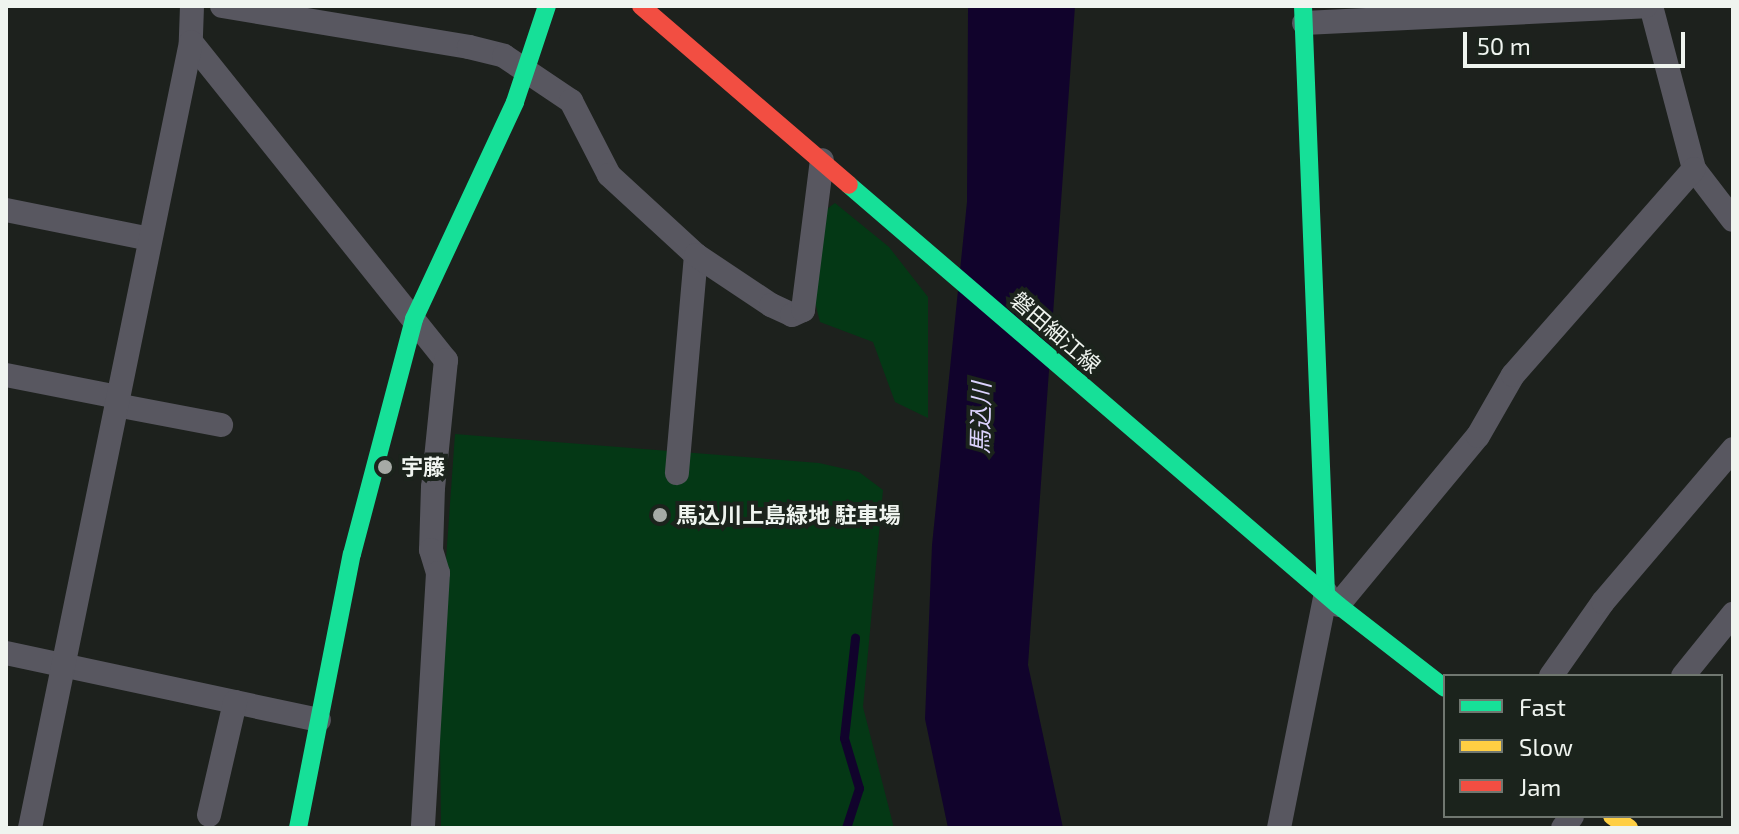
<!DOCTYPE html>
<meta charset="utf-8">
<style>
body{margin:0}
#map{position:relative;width:1739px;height:834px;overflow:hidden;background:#1d211d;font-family:"Exo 2","Noto Sans JP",sans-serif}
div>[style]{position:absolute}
.green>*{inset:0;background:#043815}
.water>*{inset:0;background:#11032c}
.stream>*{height:9px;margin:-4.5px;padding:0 4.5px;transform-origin:4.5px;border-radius:4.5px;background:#11032c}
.street>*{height:24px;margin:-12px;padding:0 12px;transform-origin:12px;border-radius:12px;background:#585760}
.fast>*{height:18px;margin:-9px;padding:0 9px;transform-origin:9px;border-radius:9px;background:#16e098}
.slow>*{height:18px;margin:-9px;padding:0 9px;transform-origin:9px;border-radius:9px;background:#ffcf43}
.jam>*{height:18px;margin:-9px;padding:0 9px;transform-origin:9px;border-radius:9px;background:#f24e42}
.dots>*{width:22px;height:22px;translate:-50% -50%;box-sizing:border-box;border:4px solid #1b231c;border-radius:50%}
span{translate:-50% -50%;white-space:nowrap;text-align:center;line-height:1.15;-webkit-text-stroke:8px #1b231c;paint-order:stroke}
.street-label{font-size:22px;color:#eff4ef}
.poi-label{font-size:22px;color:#eff4ef;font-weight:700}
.left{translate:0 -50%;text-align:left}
.water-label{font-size:24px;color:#dbd2fd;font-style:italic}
.frame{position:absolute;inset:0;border:8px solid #eff4ef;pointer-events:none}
.legend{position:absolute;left:1443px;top:674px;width:280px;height:144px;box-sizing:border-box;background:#1b231c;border:2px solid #707770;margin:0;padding:10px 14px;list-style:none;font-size:24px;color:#eff4ef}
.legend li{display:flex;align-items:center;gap:16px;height:40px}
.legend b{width:40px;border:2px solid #707770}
.scale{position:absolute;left:1463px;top:32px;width:222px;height:36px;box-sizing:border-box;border:4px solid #eff4ef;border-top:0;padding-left:10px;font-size:24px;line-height:28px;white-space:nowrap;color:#eff4ef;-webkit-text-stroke:6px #1b231c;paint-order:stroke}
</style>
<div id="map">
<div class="green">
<i style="clip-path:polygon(835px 203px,889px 247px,928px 297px,928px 418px,895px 402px,873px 342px,820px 322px,810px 282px,820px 214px)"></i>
<i style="clip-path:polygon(455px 434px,819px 463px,859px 472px,883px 490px,863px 707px,894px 828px,441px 828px,439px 657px)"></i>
</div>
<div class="water">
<i style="clip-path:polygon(968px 6px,1075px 6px,1028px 665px,1063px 828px,948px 828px,925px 719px,932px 545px,967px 202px)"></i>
</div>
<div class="stream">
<i style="left:846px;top:828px;width:42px;rotate:-72deg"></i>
<i style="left:859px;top:788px;width:52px;rotate:-106.7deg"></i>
<i style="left:844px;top:738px;width:101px;rotate:-83.7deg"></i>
</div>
<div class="street">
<i style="left:192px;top:6px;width:36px;rotate:92deg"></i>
<i style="left:191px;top:42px;width:408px;rotate:51.3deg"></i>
<i style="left:446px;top:360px;width:128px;rotate:95.8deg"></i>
<i style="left:433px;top:487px;width:63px;rotate:91.8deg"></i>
<i style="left:431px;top:550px;width:24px;rotate:73deg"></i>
<i style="left:438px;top:573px;width:255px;rotate:93.4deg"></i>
<i style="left:222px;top:6px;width:250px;rotate:9.4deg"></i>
<i style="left:469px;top:47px;width:36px;rotate:14deg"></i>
<i style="left:504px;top:56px;width:81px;rotate:33.9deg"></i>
<i style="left:571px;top:101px;width:83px;rotate:62.8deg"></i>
<i style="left:609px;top:175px;width:118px;rotate:42.6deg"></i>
<i style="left:696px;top:255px;width:219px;rotate:95deg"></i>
<i style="left:1651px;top:6px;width:169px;rotate:75.2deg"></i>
<i style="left:1694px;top:169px;width:64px;rotate:52.6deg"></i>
<i style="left:1304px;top:23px;width:342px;rotate:-2.8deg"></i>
<i style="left:6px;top:210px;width:147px;rotate:11.4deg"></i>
<i style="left:696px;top:255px;width:90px;rotate:33.7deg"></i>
<i style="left:771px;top:305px;width:23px;rotate:25deg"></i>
<i style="left:792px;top:315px;width:12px;rotate:-24deg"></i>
<i style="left:803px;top:310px;width:151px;rotate:-82.8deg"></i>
<i style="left:6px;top:375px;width:114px;rotate:11.1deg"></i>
<i style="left:116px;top:405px;width:107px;rotate:10.8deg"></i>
<i style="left:1338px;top:605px;width:219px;rotate:-50.4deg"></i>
<i style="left:1478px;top:436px;width:70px;rotate:-60.2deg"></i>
<i style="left:1513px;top:375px;width:274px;rotate:-48.7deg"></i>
<i style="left:6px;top:653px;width:320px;rotate:12.1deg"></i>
<i style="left:1551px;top:676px;width:90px;rotate:-54.9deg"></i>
<i style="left:1603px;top:602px;width:201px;rotate:-49.6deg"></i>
<i style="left:1683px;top:676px;width:80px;rotate:-51.1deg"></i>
<i style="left:209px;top:815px;width:116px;rotate:-77deg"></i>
<i style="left:30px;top:828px;width:802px;rotate:-78.42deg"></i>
<i style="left:1279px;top:828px;width:240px;rotate:-78.7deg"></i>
<i style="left:1563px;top:828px;width:15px;rotate:-53deg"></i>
</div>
<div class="fast">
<i style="left:1303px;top:6px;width:587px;rotate:87.76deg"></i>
<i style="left:849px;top:185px;width:645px;rotate:40.66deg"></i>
<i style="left:1338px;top:605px;width:135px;rotate:37.8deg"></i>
<i style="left:298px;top:828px;width:279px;rotate:-78.9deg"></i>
<i style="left:352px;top:554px;width:243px;rotate:-75.2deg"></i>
<i style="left:414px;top:319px;width:239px;rotate:-65deg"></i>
<i style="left:515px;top:102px;width:101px;rotate:-71.6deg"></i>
</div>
<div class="slow">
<i style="left:1612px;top:816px;width:21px;rotate:35deg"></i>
</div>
<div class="jam">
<i style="left:641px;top:6px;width:274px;rotate:40.7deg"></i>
</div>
<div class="dots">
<i style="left:385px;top:467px;background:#a6aaa6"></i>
<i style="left:660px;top:515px;background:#a6aaa6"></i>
</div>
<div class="street-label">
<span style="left:1056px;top:332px;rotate:41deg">磐田細江線</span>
</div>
<div class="poi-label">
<span class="left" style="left:401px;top:467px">宇藤</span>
<span class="left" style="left:676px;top:515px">馬込川上島緑地 駐車場</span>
</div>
<div class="water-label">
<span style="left:980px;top:418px;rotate:-89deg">馬込川</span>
</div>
<div class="frame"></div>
<ul class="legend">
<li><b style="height:10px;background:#16e098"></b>Fast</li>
<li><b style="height:10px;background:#ffcf43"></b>Slow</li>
<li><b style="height:10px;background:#f24e42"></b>Jam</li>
</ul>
<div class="scale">50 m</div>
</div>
